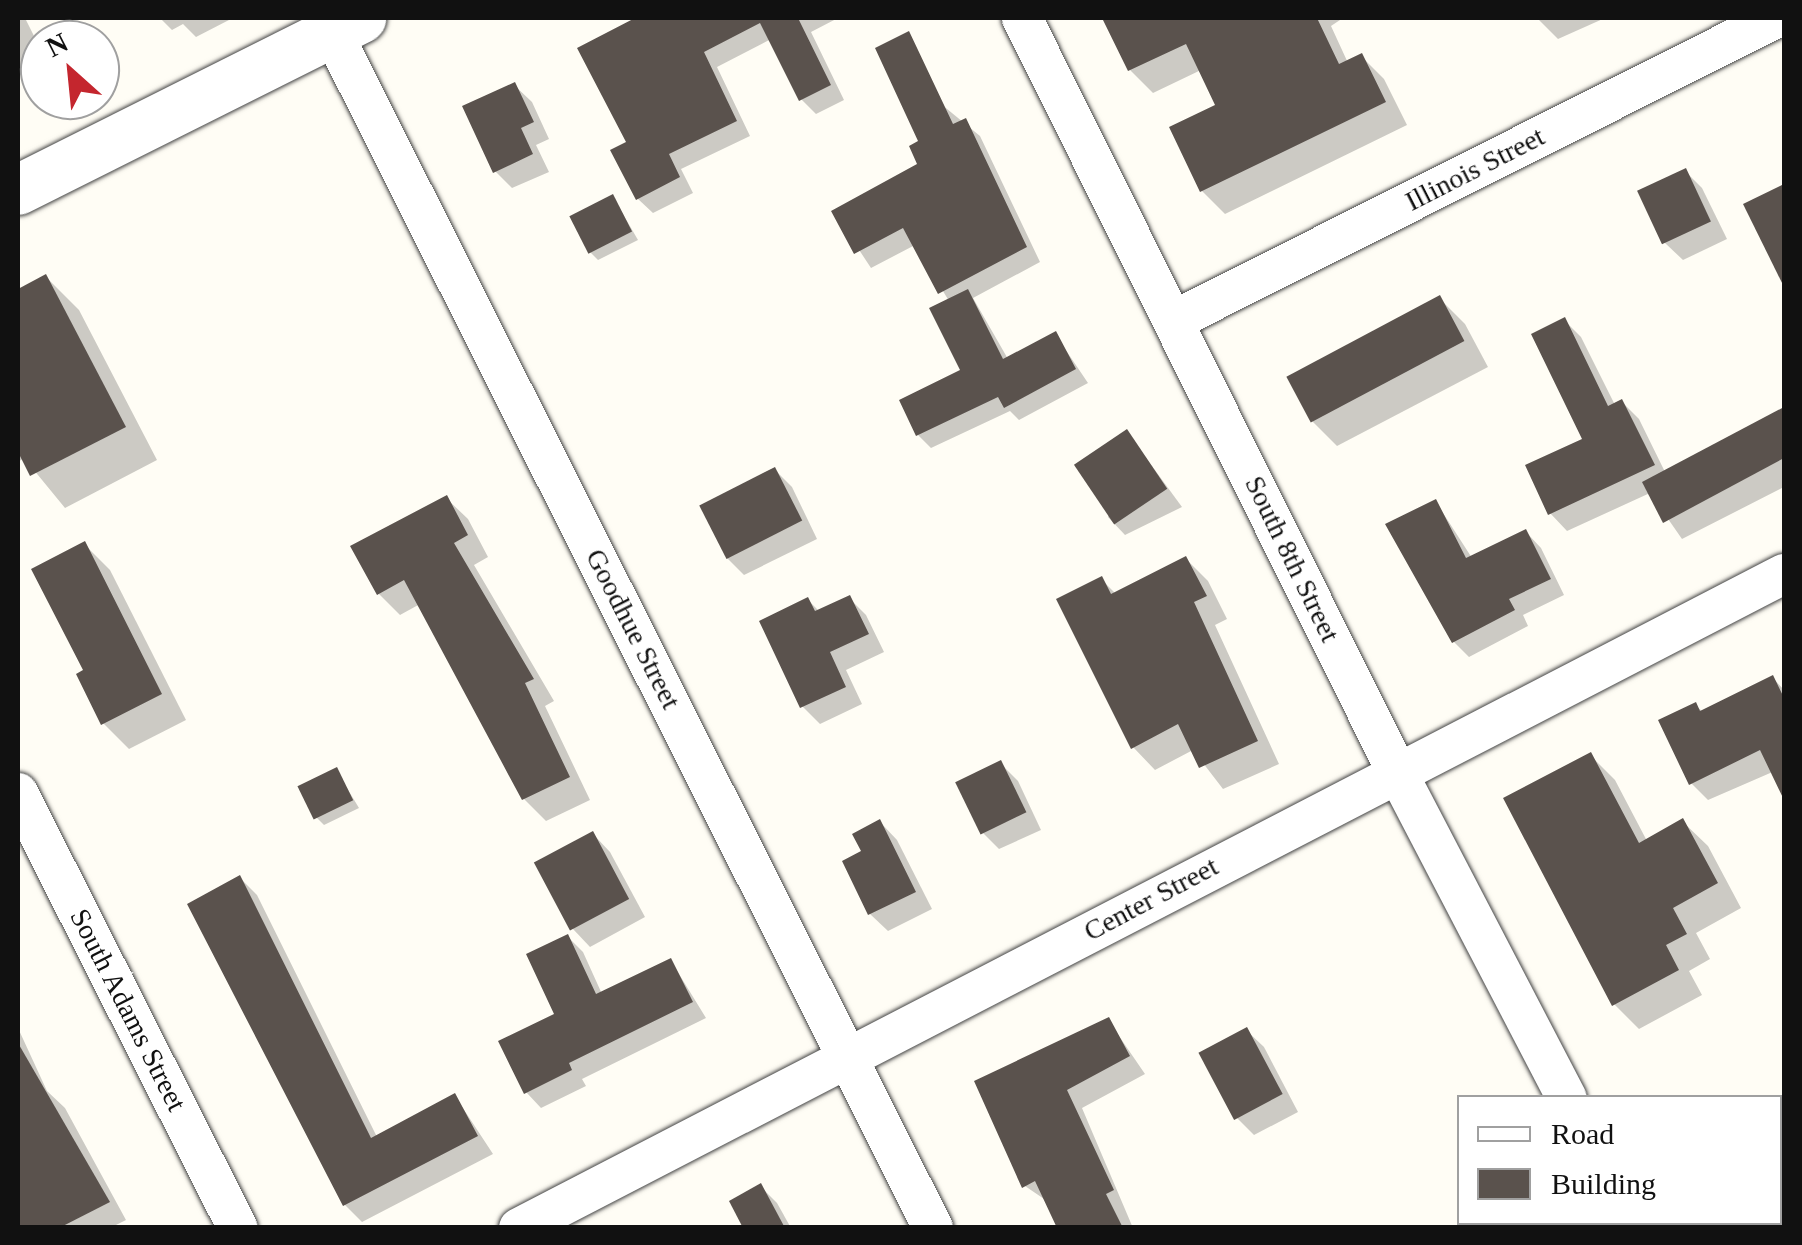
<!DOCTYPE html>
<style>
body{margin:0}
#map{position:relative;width:1802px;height:1245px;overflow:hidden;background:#fffdf5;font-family:"Times New Roman",serif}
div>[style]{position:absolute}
.shadow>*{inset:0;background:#0003}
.building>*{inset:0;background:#5a524d;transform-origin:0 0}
.roads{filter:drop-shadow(0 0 2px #444) drop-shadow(0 0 2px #444)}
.minor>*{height:40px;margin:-20px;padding:0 20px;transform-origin:20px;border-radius:20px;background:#fff}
.tertiary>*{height:50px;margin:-25px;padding:0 25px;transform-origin:25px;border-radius:25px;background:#fff}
span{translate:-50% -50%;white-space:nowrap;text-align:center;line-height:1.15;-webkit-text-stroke:10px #fff;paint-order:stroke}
.street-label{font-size:28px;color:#111}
.frame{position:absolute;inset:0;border:20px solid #111;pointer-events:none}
.legend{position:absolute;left:1457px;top:1095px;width:325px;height:130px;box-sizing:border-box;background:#fff;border:2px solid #a0a0a0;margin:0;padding:12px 18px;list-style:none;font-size:30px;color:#111}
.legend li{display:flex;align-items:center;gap:20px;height:50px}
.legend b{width:50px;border:2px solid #a0a0a0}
.north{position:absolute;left:20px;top:20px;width:100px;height:100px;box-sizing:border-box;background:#fff;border:2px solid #a0a0a0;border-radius:50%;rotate:333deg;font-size:28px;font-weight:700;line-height:40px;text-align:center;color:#111}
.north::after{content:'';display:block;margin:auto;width:35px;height:45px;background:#c4262e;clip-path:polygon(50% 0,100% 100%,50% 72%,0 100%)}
</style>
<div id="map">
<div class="shadow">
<i style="clip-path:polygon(18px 18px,25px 18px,40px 48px,40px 64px,18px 75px)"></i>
<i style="clip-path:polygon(160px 18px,228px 18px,229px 20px,196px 37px,183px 24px,172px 30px)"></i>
<i style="clip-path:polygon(644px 18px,838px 18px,811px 32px,844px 100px,816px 114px,801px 99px,771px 39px,717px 67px,750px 136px,681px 169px,693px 193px,653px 213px,638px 199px,630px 143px,581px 49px)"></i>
<i style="clip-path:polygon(1122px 18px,1343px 18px,1331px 26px,1348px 63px,1361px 56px,1384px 79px,1407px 125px,1225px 214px,1202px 191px,1173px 128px,1218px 107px,1201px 70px,1153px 93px,1130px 70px,1108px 24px)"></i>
<i style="clip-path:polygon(1537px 18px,1605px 18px,1558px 39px)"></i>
<i style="clip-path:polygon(514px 85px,532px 102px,549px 139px,536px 145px,549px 172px,512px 188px,495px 171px)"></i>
<i style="clip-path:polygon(941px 104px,980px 136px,1040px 262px,973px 298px,1008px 359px,1055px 334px,1088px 383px,1019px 420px,1010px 411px,931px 448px,918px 435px,963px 371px,949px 301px,915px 245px,871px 268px,834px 212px,921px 165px,922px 142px)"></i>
<i style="clip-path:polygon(1685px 171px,1702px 188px,1727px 239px,1683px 260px,1665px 243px)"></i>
<i style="clip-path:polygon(613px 197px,638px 240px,598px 260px,590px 252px)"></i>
<i style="clip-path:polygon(46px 277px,79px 310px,157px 460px,65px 508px,24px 458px,18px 462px,18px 292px)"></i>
<i style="clip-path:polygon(1439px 298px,1465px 324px,1488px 367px,1337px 446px,1311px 420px)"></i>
<i style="clip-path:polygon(1564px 320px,1581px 337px,1615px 405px,1622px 402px,1639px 419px,1665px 472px,1784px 410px,1784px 487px,1682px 539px,1650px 493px,1567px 531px,1550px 513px,1586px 440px)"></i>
<i style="clip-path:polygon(1127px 432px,1182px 507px,1125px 535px,1108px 517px)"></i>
<i style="clip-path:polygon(775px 470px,792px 487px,817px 539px,744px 575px,726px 557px)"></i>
<i style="clip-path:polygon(446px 498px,468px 519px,488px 557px,474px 565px,554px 701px,545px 706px,590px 800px,546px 821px,524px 799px,420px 604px,400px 615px,379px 594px)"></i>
<i style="clip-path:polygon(1436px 502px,1472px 558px,1526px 532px,1541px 548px,1564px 595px,1523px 615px,1528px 626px,1469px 657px,1454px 642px)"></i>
<i style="clip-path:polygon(84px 544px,110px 570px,186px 720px,129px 749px,103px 723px,87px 672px)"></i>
<i style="clip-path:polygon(1186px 559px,1208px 581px,1227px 619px,1215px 625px,1279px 764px,1223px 789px,1193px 750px,1155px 770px,1133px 747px,1101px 579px,1116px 594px)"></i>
<i style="clip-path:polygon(849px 598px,866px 615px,884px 652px,846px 670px,862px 704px,820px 724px,802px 706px,808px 600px,819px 611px)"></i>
<i style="clip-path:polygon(1773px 678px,1784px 690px,1784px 767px,1708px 800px,1691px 783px,1695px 705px,1703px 712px)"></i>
<i style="clip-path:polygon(1590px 755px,1615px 780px,1647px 841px,1683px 822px,1708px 846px,1741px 908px,1696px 933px,1710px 959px,1689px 971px,1702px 995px,1639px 1029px,1614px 1004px)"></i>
<i style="clip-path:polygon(1000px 763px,1018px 781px,1041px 830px,999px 849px,982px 832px)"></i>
<i style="clip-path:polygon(336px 770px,359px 808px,324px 825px,316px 817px)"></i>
<i style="clip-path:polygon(880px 822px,897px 840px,932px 909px,888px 931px,870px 914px,865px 853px)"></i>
<i style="clip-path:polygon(593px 834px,610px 852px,645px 917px,590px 947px,573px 929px)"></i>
<i style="clip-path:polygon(240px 878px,257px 895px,377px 1137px,455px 1096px,493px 1154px,362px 1222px,345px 1205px)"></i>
<i style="clip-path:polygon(568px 937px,583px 952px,602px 994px,671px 961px,706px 1018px,582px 1079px,586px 1086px,541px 1108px,526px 1092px,557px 1015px)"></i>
<i style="clip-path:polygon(1108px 1020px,1145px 1074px,1082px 1108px,1133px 1228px,1060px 1228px,1047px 1201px,1025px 1186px,977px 1082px)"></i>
<i style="clip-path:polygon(18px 1028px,47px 1091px,65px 1108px,126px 1220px,110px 1228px,18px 1228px)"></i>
<i style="clip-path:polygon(1246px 1030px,1264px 1047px,1298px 1112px,1254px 1135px,1237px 1118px)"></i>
<i style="clip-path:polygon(760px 1186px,777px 1203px,791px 1228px,746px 1228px)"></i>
</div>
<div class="building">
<i style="clip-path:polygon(635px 18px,798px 18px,831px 85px,799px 101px,760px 23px,704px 52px,737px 121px,669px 154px,680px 177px,636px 200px,610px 150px,626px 142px,577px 48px)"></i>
<i style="clip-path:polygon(1102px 18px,1317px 18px,1339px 64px,1362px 53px,1386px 102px,1200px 192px,1169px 127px,1215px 105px,1186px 44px,1128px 71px)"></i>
<i style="clip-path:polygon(909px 31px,953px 124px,966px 118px,1027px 247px,938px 294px,903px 228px,854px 254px,831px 211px,917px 164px,909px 146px,918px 141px,875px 48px)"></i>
<i style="clip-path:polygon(515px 82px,534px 122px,521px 128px,533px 154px,493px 173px,462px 106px)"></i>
<i style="left:1686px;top:168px;width:59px;height:54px;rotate:65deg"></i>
<i style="clip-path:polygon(1784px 184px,1784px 287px,1743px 204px)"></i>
<i style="left:613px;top:194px;width:42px;height:49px;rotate:63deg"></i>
<i style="clip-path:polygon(46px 274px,126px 427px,30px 476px,18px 452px,18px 289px)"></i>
<i style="clip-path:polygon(968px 289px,1003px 359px,1056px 331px,1076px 369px,1004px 408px,998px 397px,916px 436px,899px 400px,960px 370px,929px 308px)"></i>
<i style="left:1440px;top:295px;width:52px;height:174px;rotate:62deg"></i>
<i style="clip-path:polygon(1565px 317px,1608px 406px,1622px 399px,1655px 465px,1548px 515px,1525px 465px,1582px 439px,1531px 334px)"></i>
<i style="clip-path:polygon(1784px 407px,1784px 458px,1663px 523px,1642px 482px)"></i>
<i style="left:1127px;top:429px;width:72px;height:64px;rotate:56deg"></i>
<i style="left:775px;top:467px;width:60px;height:85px;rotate:63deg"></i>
<i style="clip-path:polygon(447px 495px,468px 535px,454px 543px,534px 679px,525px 683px,570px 777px,522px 800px,404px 580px,377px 595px,350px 546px)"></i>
<i style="clip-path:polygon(1436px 499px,1466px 558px,1526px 529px,1551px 579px,1509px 599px,1515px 610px,1452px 643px,1385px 524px)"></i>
<i style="clip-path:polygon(85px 541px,162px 694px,101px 725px,76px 674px,83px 670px,31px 569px)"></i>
<i style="clip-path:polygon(1186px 556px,1207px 596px,1194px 602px,1258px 741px,1199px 768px,1178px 724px,1131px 749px,1056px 599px,1102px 576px,1111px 594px)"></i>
<i style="clip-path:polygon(850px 595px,869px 634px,830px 652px,846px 687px,800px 708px,759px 621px,808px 597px,815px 611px)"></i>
<i style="clip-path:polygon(1773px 675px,1784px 698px,1784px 800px,1760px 750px,1689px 785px,1658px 720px,1696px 702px,1700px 711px)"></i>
<i style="clip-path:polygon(1591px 752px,1639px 843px,1683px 818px,1718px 883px,1673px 908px,1687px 934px,1666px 945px,1679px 970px,1612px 1006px,1503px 798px)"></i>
<i style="left:1001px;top:760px;width:58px;height:51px;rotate:64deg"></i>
<i style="left:337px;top:767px;width:37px;height:44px;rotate:64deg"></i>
<i style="clip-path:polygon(880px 819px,916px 892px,868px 915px,842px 861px,861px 851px,852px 834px)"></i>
<i style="left:593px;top:831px;width:77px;height:67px;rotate:62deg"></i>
<i style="clip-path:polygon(240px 875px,371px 1138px,455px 1093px,478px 1136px,343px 1206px,187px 904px)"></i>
<i style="clip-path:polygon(568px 934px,596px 994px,671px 958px,693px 1002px,569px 1063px,572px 1070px,524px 1094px,498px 1041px,554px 1014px,526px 954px)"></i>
<i style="clip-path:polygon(1109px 1017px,1130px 1056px,1067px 1090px,1114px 1190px,1106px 1194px,1123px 1228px,1057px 1228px,1035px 1181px,1022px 1188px,974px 1081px)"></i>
<i style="left:1247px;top:1027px;width:76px;height:55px;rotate:62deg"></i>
<i style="clip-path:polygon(18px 1043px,110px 1202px,59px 1228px,18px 1228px)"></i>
<i style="clip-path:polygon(761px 1183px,785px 1228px,743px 1228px,729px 1201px)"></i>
</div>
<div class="roads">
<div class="minor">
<i style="left:1022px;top:18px;width:840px;rotate:63.56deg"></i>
<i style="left:1396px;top:770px;width:370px;rotate:62.5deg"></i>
<i style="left:332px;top:32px;width:1339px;rotate:63.32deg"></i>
<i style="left:1173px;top:321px;width:675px;rotate:-26.68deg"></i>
<i style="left:18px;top:793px;width:487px;rotate:63.2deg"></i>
<i style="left:1633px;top:1222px;width:6px;rotate:72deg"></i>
<i style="left:519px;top:1228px;width:1424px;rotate:-27.34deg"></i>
</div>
<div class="tertiary">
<i style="left:18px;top:190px;width:384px;rotate:-26.6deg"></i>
</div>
</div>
<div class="street-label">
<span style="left:1475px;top:169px;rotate:-27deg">Illinois Street</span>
<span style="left:1292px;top:559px;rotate:64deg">South 8th Street</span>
<span style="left:633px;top:629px;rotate:63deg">Goodhue Street</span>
<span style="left:1151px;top:899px;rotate:-28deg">Center Street</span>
<span style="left:128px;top:1010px;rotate:63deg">South Adams Street</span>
</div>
<div class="frame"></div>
<ul class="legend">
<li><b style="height:12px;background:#fff"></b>Road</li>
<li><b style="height:28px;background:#5a524d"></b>Building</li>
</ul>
<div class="north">N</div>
</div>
